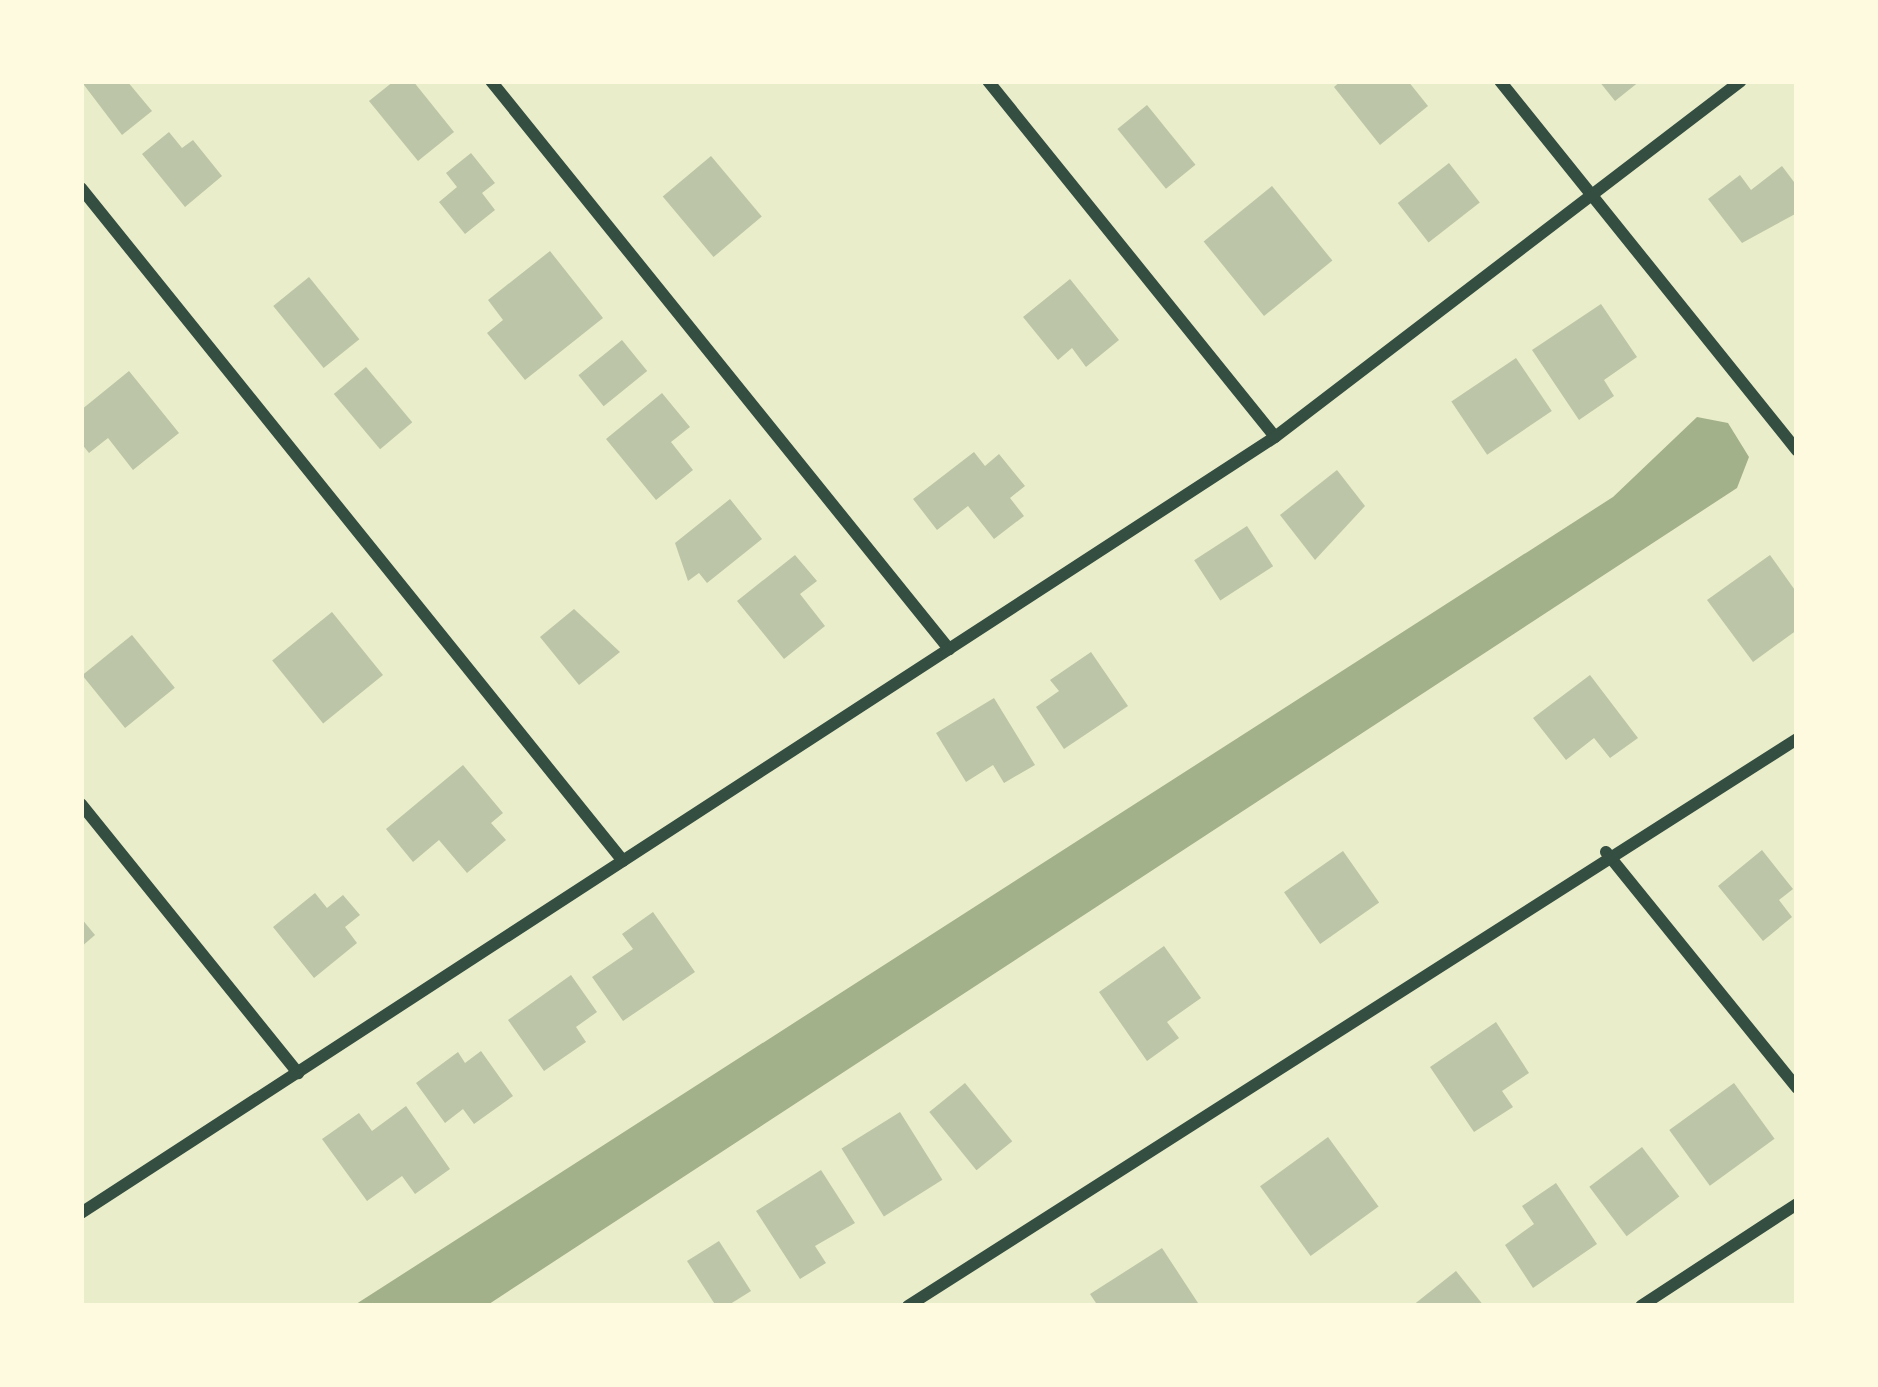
<!DOCTYPE html>
<style>
body{margin:0}
#map{position:relative;width:1878px;height:1387px;overflow:hidden;background:#e9edc9;font-family:Montserrat,sans-serif}
div>[style]{position:absolute}
.water>*{inset:0;background:#a3b18a}
.building>*{inset:0;background:#bcc5a7;transform-origin:0 0}
.minor>*{height:12px;margin:-6px;padding:0 6px;transform-origin:6px;border-radius:6px;background:#344e41}
span{translate:-50% -50%;white-space:nowrap;text-align:center;line-height:1.15;-webkit-text-stroke:10px #fefae0;paint-order:stroke}
.frame{position:absolute;inset:0;border:84px solid #fefae0;pointer-events:none}
</style>
<div id="map">
<div class="water">
<i style="clip-path:polygon(1697px 417px,1728px 423px,1749px 457px,1737px 488px,486px 1306px,353px 1306px,1613px 497px)"></i>
</div>
<div class="building">
<i style="clip-path:polygon(81px 81px,127px 81px,152px 111px,122px 135px)"></i>
<i style="clip-path:polygon(394px 81px,413px 81px,454px 132px,418px 161px,369px 101px)"></i>
<i style="clip-path:polygon(1341px 81px,1408px 81px,1428px 106px,1380px 145px,1334px 87px)"></i>
<i style="clip-path:polygon(1599px 81px,1640px 81px,1615px 101px)"></i>
<i style="left:1147px;top:105px;width:77px;height:38px;rotate:51deg"></i>
<i style="clip-path:polygon(169px 132px,182px 148px,193px 140px,222px 176px,185px 207px,142px 154px)"></i>
<i style="clip-path:polygon(471px 153px,495px 183px,482px 193px,495px 210px,465px 234px,439px 202px,457px 187px,446px 173px)"></i>
<i style="left:711px;top:156px;width:79px;height:63px;rotate:50deg"></i>
<i style="left:1449px;top:163px;width:50px;height:65px;rotate:52deg"></i>
<i style="clip-path:polygon(1782px 166px,1797px 186px,1797px 213px,1742px 243px,1708px 199px,1740px 175px,1751px 190px)"></i>
<i style="left:1272px;top:186px;width:96px;height:88px;rotate:51deg"></i>
<i style="clip-path:polygon(550px 251px,603px 318px,525px 380px,487px 333px,503px 320px,488px 300px)"></i>
<i style="left:309px;top:277px;width:80px;height:46px;rotate:51deg"></i>
<i style="clip-path:polygon(1070px 279px,1119px 340px,1086px 367px,1072px 348px,1058px 360px,1023px 317px)"></i>
<i style="clip-path:polygon(1601px 304px,1637px 357px,1604px 380px,1614px 396px,1579px 420px,1532px 350px)"></i>
<i style="left:622px;top:340px;width:40px;height:56px;rotate:51deg"></i>
<i style="left:1516px;top:358px;width:64px;height:78px;rotate:56deg"></i>
<i style="left:366px;top:367px;width:72px;height:42px;rotate:50deg"></i>
<i style="clip-path:polygon(129px 371px,179px 433px,133px 470px,108px 438px,89px 453px,81px 443px,81px 410px)"></i>
<i style="clip-path:polygon(662px 393px,690px 427px,671px 442px,693px 470px,656px 500px,606px 439px)"></i>
<i style="clip-path:polygon(974px 452px,985px 466px,999px 454px,1025px 486px,1010px 498px,1024px 516px,994px 539px,968px 506px,937px 530px,913px 499px)"></i>
<i style="clip-path:polygon(1337px 470px,1365px 506px,1315px 560px,1280px 515px)"></i>
<i style="clip-path:polygon(730px 499px,762px 539px,707px 583px,699px 573px,688px 581px,675px 543px)"></i>
<i style="left:1247px;top:526px;width:48px;height:63px;rotate:57deg"></i>
<i style="clip-path:polygon(795px 555px,817px 581px,800px 594px,825px 626px,784px 659px,737px 601px)"></i>
<i style="clip-path:polygon(1770px 555px,1797px 593px,1797px 630px,1753px 662px,1707px 600px)"></i>
<i style="clip-path:polygon(574px 609px,620px 652px,579px 685px,540px 637px)"></i>
<i style="left:332px;top:612px;width:81px;height:77px;rotate:51deg"></i>
<i style="left:132px;top:635px;width:68px;height:64px;rotate:51deg"></i>
<i style="clip-path:polygon(1091px 652px,1128px 706px,1064px 749px,1036px 707px,1059px 691px,1050px 680px)"></i>
<i style="clip-path:polygon(1590px 675px,1638px 738px,1610px 758px,1594px 738px,1566px 760px,1533px 718px)"></i>
<i style="clip-path:polygon(994px 698px,1035px 765px,1004px 783px,993px 765px,966px 782px,936px 733px)"></i>
<i style="clip-path:polygon(463px 765px,503px 813px,491px 823px,506px 840px,467px 873px,439px 840px,413px 862px,386px 829px)"></i>
<i style="clip-path:polygon(1762px 850px,1793px 889px,1779px 900px,1792px 917px,1763px 941px,1718px 886px)"></i>
<i style="left:1343px;top:851px;width:63px;height:72px;rotate:55deg"></i>
<i style="clip-path:polygon(315px 893px,327px 908px,343px 895px,360px 915px,345px 927px,357px 943px,314px 978px,273px 927px)"></i>
<i style="clip-path:polygon(653px 912px,695px 972px,623px 1021px,592px 977px,633px 949px,622px 934px)"></i>
<i style="clip-path:polygon(81px 918px,95px 935px,81px 947px)"></i>
<i style="clip-path:polygon(1164px 946px,1201px 998px,1167px 1022px,1179px 1038px,1147px 1061px,1099px 992px)"></i>
<i style="clip-path:polygon(571px 975px,597px 1012px,576px 1027px,586px 1042px,544px 1071px,508px 1020px)"></i>
<i style="clip-path:polygon(1496px 1022px,1529px 1073px,1502px 1091px,1513px 1107px,1474px 1132px,1430px 1067px)"></i>
<i style="clip-path:polygon(481px 1051px,513px 1096px,474px 1124px,463px 1109px,445px 1123px,416px 1083px,458px 1052px,465px 1063px)"></i>
<i style="left:965px;top:1083px;width:75px;height:46px;rotate:51deg"></i>
<i style="left:1734px;top:1083px;width:69px;height:80px;rotate:54deg"></i>
<i style="clip-path:polygon(406px 1106px,450px 1169px,415px 1194px,402px 1176px,367px 1201px,322px 1139px,359px 1113px,372px 1131px)"></i>
<i style="left:900px;top:1112px;width:80px;height:69px;rotate:58deg"></i>
<i style="left:1328px;top:1137px;width:86px;height:84px;rotate:54deg"></i>
<i style="left:1642px;top:1147px;width:62px;height:66px;rotate:53deg"></i>
<i style="clip-path:polygon(821px 1170px,855px 1223px,815px 1246px,826px 1263px,800px 1279px,756px 1211px)"></i>
<i style="clip-path:polygon(1556px 1183px,1597px 1244px,1533px 1288px,1505px 1245px,1534px 1224px,1522px 1206px)"></i>
<i style="clip-path:polygon(719px 1241px,751px 1291px,727px 1306px,716px 1306px,687px 1261px)"></i>
<i style="clip-path:polygon(1162px 1248px,1200px 1306px,1098px 1306px,1090px 1294px)"></i>
<i style="clip-path:polygon(1456px 1271px,1484px 1306px,1412px 1306px)"></i>
</div>
<div class="minor">
<i style="left:491px;top:81px;width:730px;rotate:51.12deg"></i>
<i style="left:988px;top:81px;width:457px;rotate:51.1deg"></i>
<i style="left:1500px;top:81px;width:474px;rotate:51.2deg"></i>
<i style="left:81px;top:188px;width:864px;rotate:51.15deg"></i>
<i style="left:81px;top:804px;width:346px;rotate:51.1deg"></i>
<i style="left:1606px;top:852px;width:304px;rotate:51deg"></i>
<i style="left:81px;top:1213px;width:1424px;rotate:-33.02deg"></i>
<i style="left:1275px;top:437px;width:586px;rotate:-37.38deg"></i>
<i style="left:908px;top:1306px;width:1054px;rotate:-32.53deg"></i>
<i style="left:1641px;top:1306px;width:186px;rotate:-33.2deg"></i>
</div>
<div class="frame"></div>
</div>
